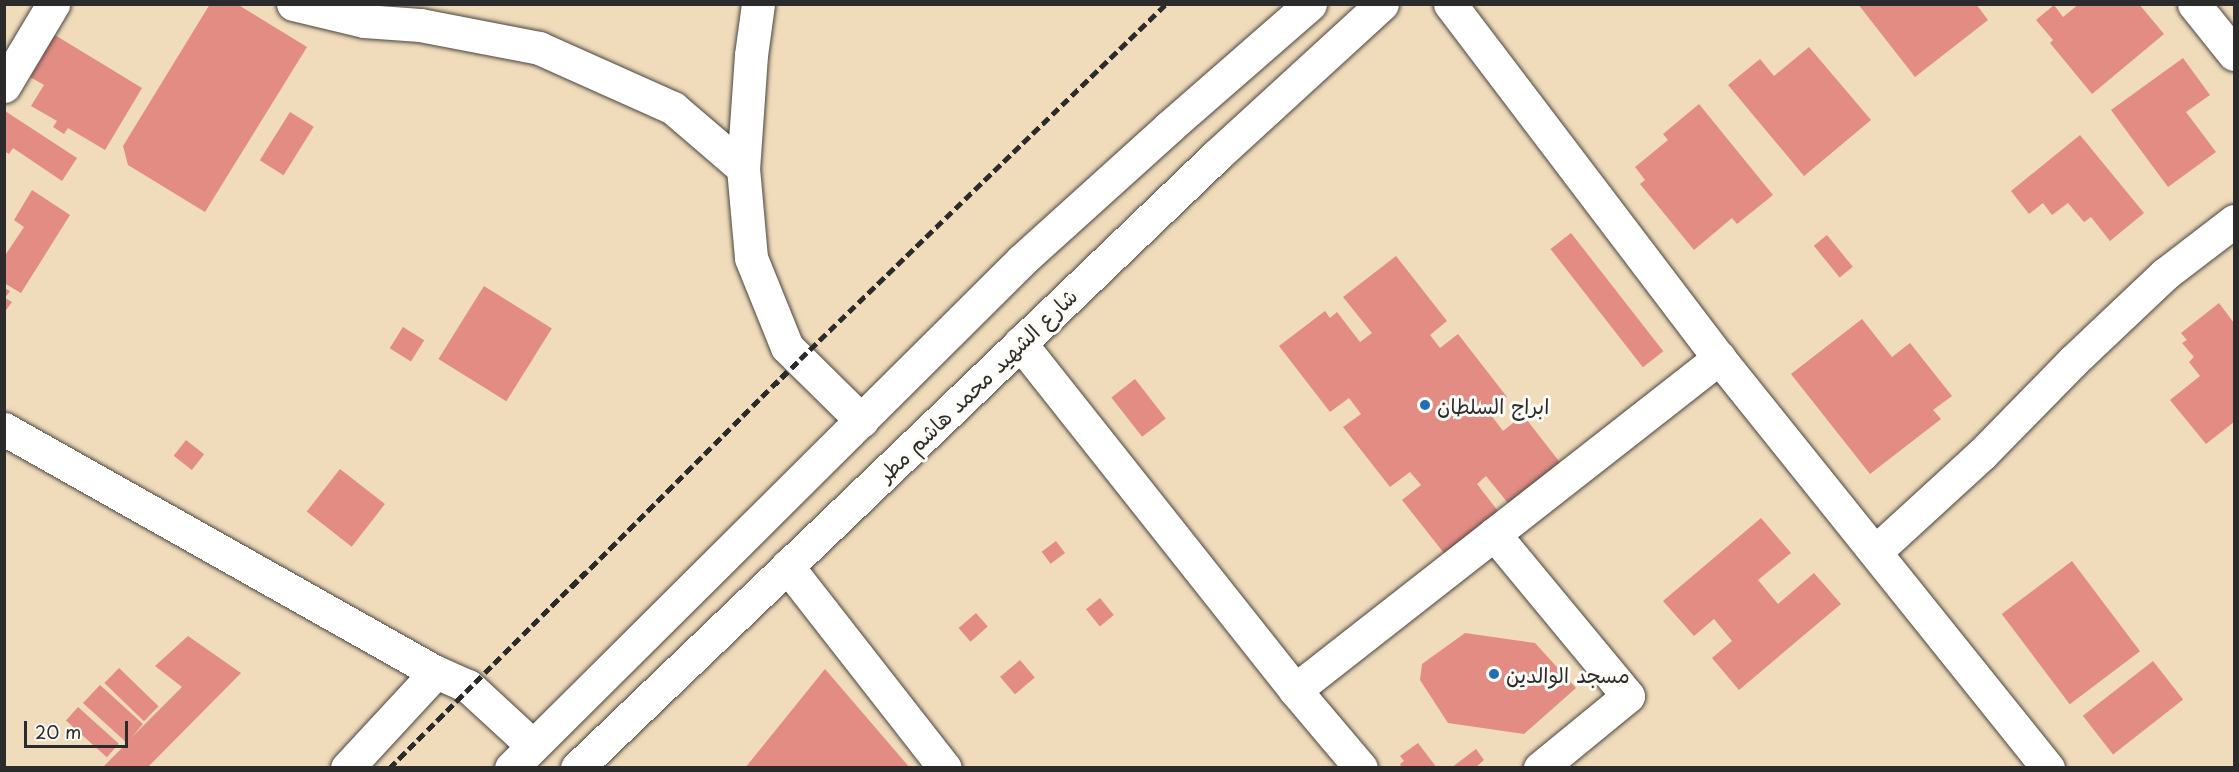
<!DOCTYPE html>
<meta charset="utf-8">
<style>
body{margin:0}
#map{position:relative;width:2239px;height:772px;overflow:hidden;background:#f0dbba;font-family:"Playpen Sans","Playpen Sans Arabic",sans-serif}
div>[style]{position:absolute}
.building>*{inset:0;background:#e38c84;transform-origin:0 0}
.roads{filter:drop-shadow(0 0 2px #494540) drop-shadow(0 0 2px #494540)}
.street>*{height:33px;margin:-16.5px;padding:0 16.5px;transform-origin:16.5px;border-radius:16.5px;background:#fff}
.primary>*{height:33px;margin:-16.5px;padding:0 16.5px;transform-origin:16.5px;border-radius:16.5px;background:#fff}
.rail>*{height:4.5px;margin-top:-2.25px;transform-origin:0;background:repeating-linear-gradient(90deg,#2b2b2b 0 9px,transparent 0 13.5px)}
.dots>*{width:16px;height:16px;translate:-50% -50%;box-sizing:border-box;border:3px solid #fdfcf7;border-radius:50%}
span{translate:-50% -50%;white-space:nowrap;text-align:center;line-height:1.15;-webkit-text-stroke:6px #fdfcf7;paint-order:stroke}
.street-label{font-size:21px;color:#2b2b2b}
.poi-label{font-size:21px;color:#2b2b2b}
.left{translate:0 -50%;text-align:left}
.frame{position:absolute;inset:0;border:6px solid #2b2b2b;pointer-events:none}
.scale{position:absolute;left:24px;top:721px;width:104px;height:27px;box-sizing:border-box;border:3px solid #2b2b2b;border-top:0;padding-left:8px;font-size:18px;line-height:21px;white-space:nowrap;color:#2b2b2b;-webkit-text-stroke:4px #fdfcf7;paint-order:stroke}
</style>
<div id="map">
<div class="building">
<i style="clip-path:polygon(210px 4px,237px 4px,307px 47px,205px 212px,128px 165px,123px 146px)"></i>
<i style="clip-path:polygon(1858px 4px,1976px 4px,1988px 20px,1915px 77px)"></i>
<i style="clip-path:polygon(2079px 4px,2139px 4px,2164px 34px,2092px 94px,2050px 43px,2053px 40px,2036px 20px,2054px 5px,2063px 17px)"></i>
<i style="clip-path:polygon(45px 29px,142px 88px,105px 150px,68px 128px,64px 134px,53px 127px,57px 121px,31px 106px,44px 85px,30px 77px,42px 58px,32px 51px)"></i>
<i style="clip-path:polygon(1809px 47px,1871px 120px,1804px 176px,1728px 85px,1760px 59px,1774px 76px)"></i>
<i style="clip-path:polygon(2183px 58px,2210px 95px,2186px 112px,2216px 152px,2168px 187px,2111px 110px)"></i>
<i style="clip-path:polygon(1699px 104px,1773px 195px,1737px 224px,1732px 218px,1694px 250px,1640px 184px,1645px 180px,1635px 167px,1668px 140px,1663px 134px)"></i>
<i style="clip-path:polygon(5px 111px,77px 158px,62px 181px,13px 148px,9px 154px,4px 151px)"></i>
<i style="left:290px;top:112px;width:28px;height:57px;rotate:32deg"></i>
<i style="clip-path:polygon(2080px 135px,2144px 213px,2110px 241px,2091px 217px,2084px 222px,2068px 203px,2052px 215px,2043px 203px,2029px 214px,2011px 191px)"></i>
<i style="clip-path:polygon(32px 190px,70px 215px,21px 293px,4px 283px,4px 257px,24px 227px,14px 220px)"></i>
<i style="left:1571px;top:233px;width:150px;height:26px;rotate:52deg"></i>
<i style="left:1827px;top:235px;width:41px;height:17px;rotate:51deg"></i>
<i style="clip-path:polygon(1396px 256px,1447px 321px,1430px 335px,1440px 348px,1458px 334px,1507px 397px,1488px 411px,1503px 431px,1523px 415px,1569px 474px,1512px 508px,1486px 476px,1477px 484px,1501px 515px,1451px 562px,1402px 500px,1421px 485px,1410px 472px,1390px 487px,1343px 427px,1361px 414px,1349px 398px,1330px 412px,1279px 346px,1325px 311px,1330px 318px,1337px 312px,1360px 342px,1372px 333px,1343px 297px)"></i>
<i style="left:484px;top:286px;width:80px;height:86px;rotate:32deg"></i>
<i style="clip-path:polygon(4px 288px,10px 291px,5px 298px,12px 302px,4px 313px)"></i>
<i style="clip-path:polygon(2219px 303px,2234px 323px,2234px 422px,2206px 444px,2170px 400px,2200px 376px,2189px 362px,2194px 357px,2182px 343px,2187px 340px,2181px 333px)"></i>
<i style="clip-path:polygon(1862px 319px,1892px 357px,1910px 343px,1952px 396px,1933px 410px,1941px 419px,1870px 474px,1791px 374px)"></i>
<i style="left:403px;top:327px;width:25px;height:25px;rotate:32deg"></i>
<i style="left:1135px;top:379px;width:50px;height:30px;rotate:52deg"></i>
<i style="left:186px;top:440px;width:23px;height:20px;rotate:38deg"></i>
<i style="left:340px;top:469px;width:57px;height:54px;rotate:38deg"></i>
<i style="clip-path:polygon(1761px 518px,1791px 553px,1758px 580px,1778px 604px,1814px 573px,1841px 604px,1739px 690px,1712px 658px,1732px 641px,1714px 619px,1694px 636px,1663px 601px)"></i>
<i style="left:1056px;top:541px;width:15px;height:18px;rotate:53deg"></i>
<i style="left:2072px;top:561px;width:113px;height:88px;rotate:53deg"></i>
<i style="left:1100px;top:598px;width:22px;height:18px;rotate:51deg"></i>
<i style="left:976px;top:613px;width:18px;height:23px;rotate:49deg"></i>
<i style="clip-path:polygon(1465px 633px,1535px 643px,1576px 688px,1524px 734px,1448px 723px,1420px 680px,1422px 664px)"></i>
<i style="clip-path:polygon(188px 636px,241px 673px,147px 768px,102px 768px,127px 743px,83px 703px,100px 685px,143px 724px,131px 738px,182px 687px,155px 666px)"></i>
<i style="left:1020px;top:660px;width:23px;height:26px;rotate:50deg"></i>
<i style="left:2153px;top:661px;width:49px;height:89px;rotate:52deg"></i>
<i style="left:119px;top:668px;width:55px;height:21px;rotate:44deg"></i>
<i style="clip-path:polygon(825px 669px,910px 768px,745px 768px)"></i>
<i style="left:78px;top:707px;width:55px;height:18px;rotate:42deg"></i>
<i style="clip-path:polygon(1418px 743px,1437px 768px,1402px 768px,1400px 764px,1404px 761px,1400px 756px)"></i>
<i style="clip-path:polygon(1476px 749px,1484px 760px,1475px 768px,1451px 768px)"></i>
</div>
<div class="roads">
<div class="street">
<i style="left:293px;top:4px;width:73px;rotate:13.5deg"></i>
<i style="left:364px;top:21px;width:56px;rotate:4.1deg"></i>
<i style="left:420px;top:25px;width:121px;rotate:10.9deg"></i>
<i style="left:539px;top:48px;width:147px;rotate:24.1deg"></i>
<i style="left:673px;top:108px;width:92px;rotate:40.6deg"></i>
<i style="left:758px;top:4px;width:51px;rotate:97.8deg"></i>
<i style="left:751px;top:55px;width:113px;rotate:94deg"></i>
<i style="left:743px;top:168px;width:90px;rotate:84.9deg"></i>
<i style="left:751px;top:258px;width:96px;rotate:68deg"></i>
<i style="left:787px;top:347px;width:105px;rotate:44.6deg"></i>
<i style="left:1450px;top:4px;width:445px;rotate:52.8deg"></i>
<i style="left:1719px;top:358px;width:526px;rotate:51.26deg"></i>
<i style="left:2194px;top:4px;width:64px;rotate:51.3deg"></i>
<i style="left:4px;top:86px;width:96px;rotate:-59.1deg"></i>
<i style="left:1020px;top:343px;width:443px;rotate:51.6deg"></i>
<i style="left:1295px;top:690px;width:102px;rotate:49.8deg"></i>
<i style="left:4px;top:429px;width:496px;rotate:29.4deg"></i>
<i style="left:436px;top:672px;width:35px;rotate:24deg"></i>
<i style="left:468px;top:686px;width:88px;rotate:42.7deg"></i>
<i style="left:1494px;top:534px;width:210px;rotate:50.4deg"></i>
<i style="left:1628px;top:696px;width:114px;rotate:140.7deg"></i>
<i style="left:1875px;top:552px;width:145px;rotate:-42.5deg"></i>
<i style="left:1982px;top:454px;width:130px;rotate:-45.6deg"></i>
<i style="left:2073px;top:361px;width:127px;rotate:-43.4deg"></i>
<i style="left:2165px;top:274px;width:87px;rotate:-37.5deg"></i>
<i style="left:787px;top:566px;width:256px;rotate:52deg"></i>
<i style="left:1295px;top:690px;width:539px;rotate:-38.06deg"></i>
<i style="left:347px;top:768px;width:131px;rotate:-47.2deg"></i>
</div>
<div class="primary">
<i style="left:511px;top:768px;width:721px;rotate:-44.83deg"></i>
<i style="left:1022px;top:260px;width:198px;rotate:-42.1deg"></i>
<i style="left:1169px;top:127px;width:187px;rotate:-41.1deg"></i>
<i style="left:577px;top:768px;width:885px;rotate:-43.76deg"></i>
<i style="left:1216px;top:156px;width:225px;rotate:-42.5deg"></i>
</div>
</div>
<div class="rail">
<i style="left:389px;top:768px;width:580px;rotate:-44.86deg"></i>
<i style="left:800px;top:359px;width:510px;rotate:-44.13deg"></i>
</div>
<div class="dots">
<i style="left:1425px;top:405px;background:#1f6fb2"></i>
<i style="left:1494px;top:674px;background:#1f6fb2"></i>
</div>
<div class="street-label">
<span style="left:977px;top:384px;rotate:-44deg">شارع الشهيد محمد هاشم مطر</span>
</div>
<div class="poi-label">
<span class="left" style="left:1437px;top:405px">ابراج السلطان</span>
<span class="left" style="left:1506px;top:674px">مسجد الوالدين</span>
</div>
<div class="frame"></div>
<div class="scale">20 m</div>
</div>
